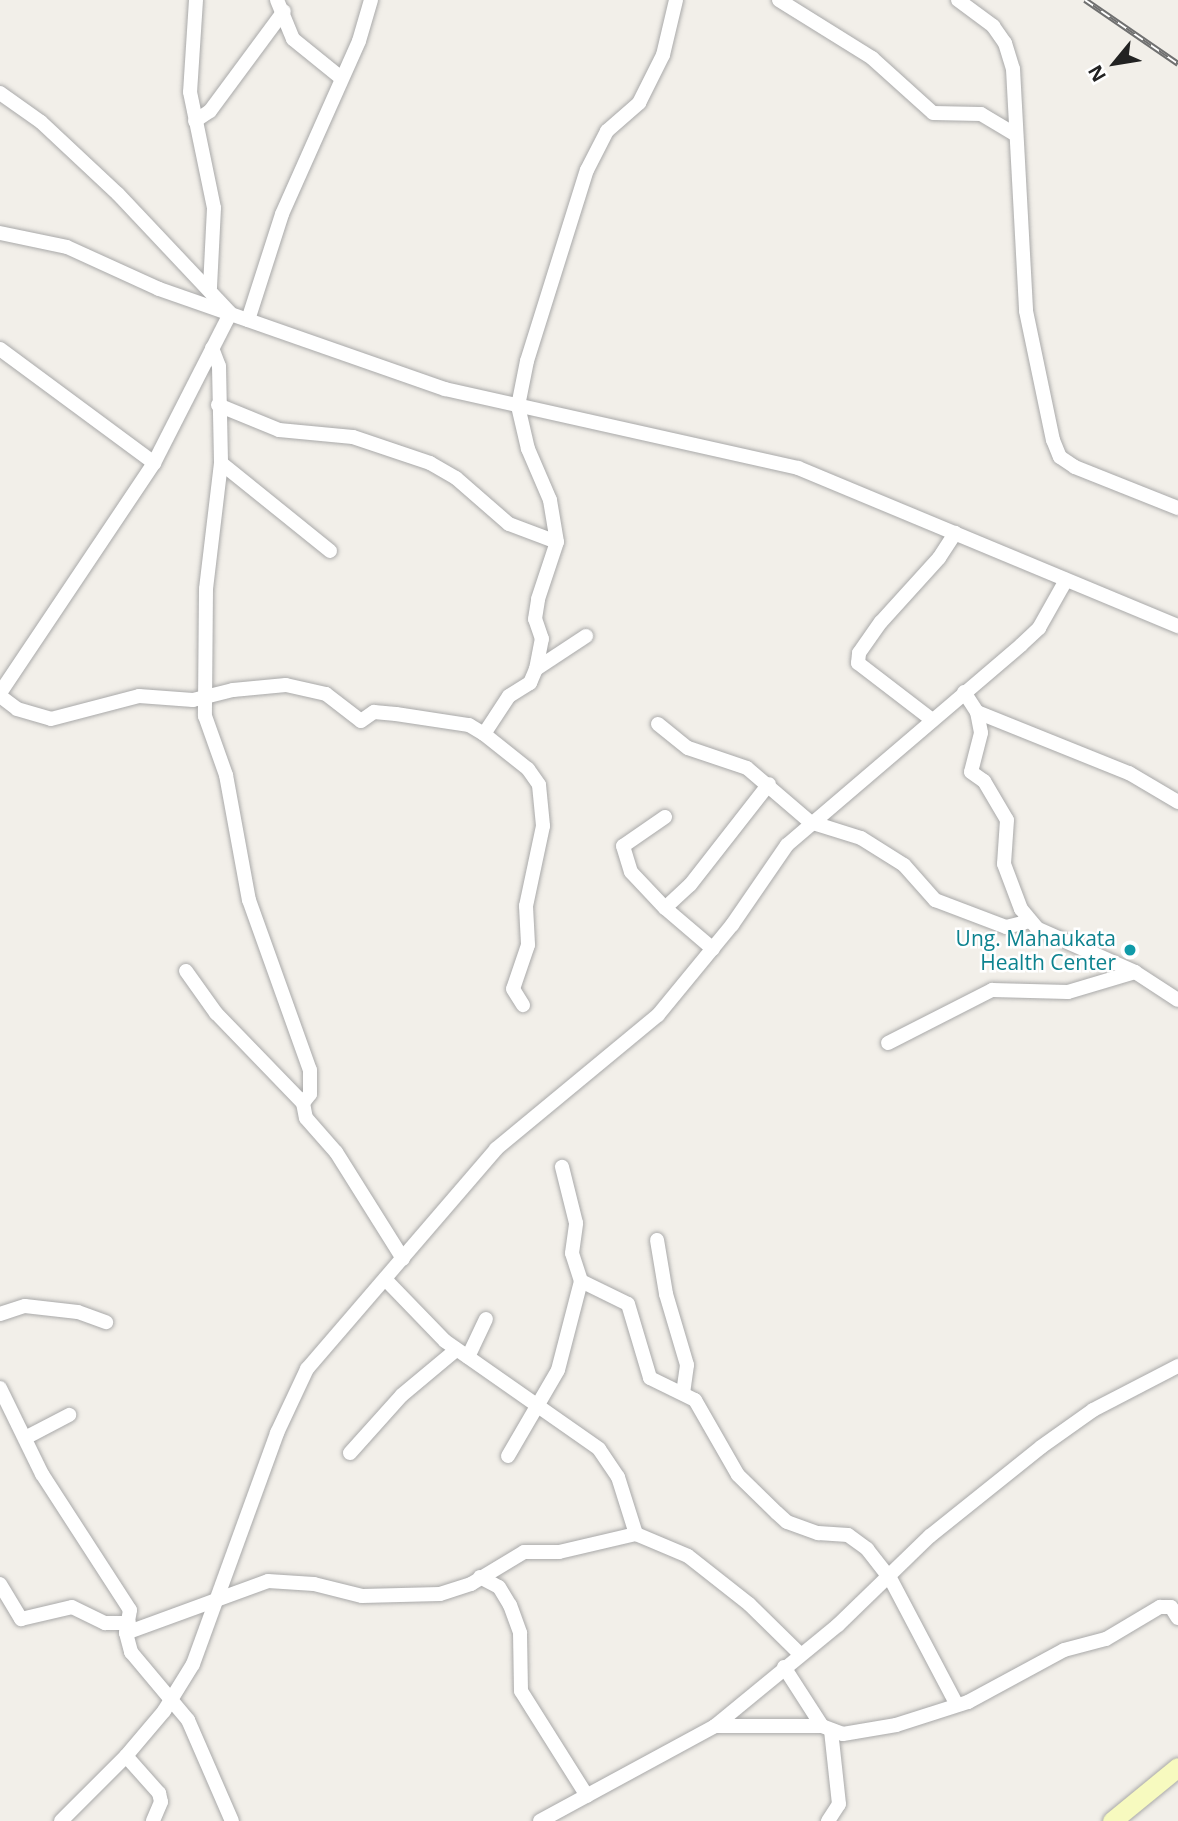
<!DOCTYPE html>
<style>
body{margin:0}
#map{position:relative;width:1178px;height:1821px;overflow:hidden;background:#f2efe9;font-family:"Open Sans",sans-serif}
div>[style]{position:absolute}
.roads{filter:drop-shadow(0 0 2px #a9a9a9) drop-shadow(0 0 2px #a9a9a9)}
.street>*{height:14px;margin:-7px;padding:0 7px;transform-origin:7px;border-radius:7px;background:#fff}
.secondary>*{height:19px;margin:-9.5px;padding:0 9.5px;transform-origin:9.5px;border-radius:9.5px;background:#f7fabf}
.rail>*{height:6px;margin-top:-3px;transform-origin:0;background:repeating-linear-gradient(90deg,#fff 0 10px,#707070 0 20px);box-sizing:border-box;border-block:2px solid #707070}
.dots>*{width:19px;height:19px;translate:-50% -50%;box-sizing:border-box;border:4px solid #fff;border-radius:50%}
span{translate:-50% -50%;white-space:nowrap;text-align:center;line-height:1.15;-webkit-text-stroke:5px #fff;paint-order:stroke}
.culture-label{font-size:21px;color:#0d838f}
.right{translate:-100% -50%;text-align:right}
.north{position:absolute;left:1080px;top:28px;width:70px;height:70px;-webkit-text-stroke:5px #fff;paint-order:stroke;rotate:240deg;font-size:19px;font-weight:700;line-height:28px;text-align:center;color:#222}
.north::after{content:'';display:block;margin:auto;width:24px;height:32px;background:#222;clip-path:polygon(50% 0,100% 100%,50% 72%,0 100%)}
</style>
<div id="map">
<div class="roads">
<div class="street">
<i style="left:196px;top:0;width:92px;rotate:93.7deg"></i>
<i style="left:190px;top:92px;width:118px;rotate:78.3deg"></i>
<i style="left:214px;top:208px;width:80px;rotate:92.9deg"></i>
<i style="left:277px;top:0;width:42px;rotate:67.7deg"></i>
<i style="left:293px;top:39px;width:60px;rotate:39deg"></i>
<i style="left:779px;top:0;width:110px;rotate:31.9deg"></i>
<i style="left:872px;top:58px;width:82px;rotate:42deg"></i>
<i style="left:933px;top:113px;width:48px;rotate:1.2deg"></i>
<i style="left:981px;top:114px;width:41px;rotate:31deg"></i>
<i style="left:958px;top:0;width:44px;rotate:36.6deg"></i>
<i style="left:993px;top:26px;width:21px;rotate:55deg"></i>
<i style="left:1005px;top:43px;width:27px;rotate:73deg"></i>
<i style="left:1013px;top:69px;width:242px;rotate:86.9deg"></i>
<i style="left:1026px;top:311px;width:132px;rotate:78.2deg"></i>
<i style="left:1053px;top:440px;width:18px;rotate:68deg"></i>
<i style="left:1060px;top:457px;width:18px;rotate:34deg"></i>
<i style="left:1075px;top:467px;width:111px;rotate:21.7deg"></i>
<i style="left:0;top:93px;width:50px;rotate:35.3deg"></i>
<i style="left:41px;top:122px;width:105px;rotate:43.1deg"></i>
<i style="left:118px;top:194px;width:163px;rotate:46.7deg"></i>
<i style="left:195px;top:121px;width:18px;rotate:-34deg"></i>
<i style="left:210px;top:111px;width:124px;rotate:-53.5deg"></i>
<i style="left:0;top:233px;width:68px;rotate:11.8deg"></i>
<i style="left:67px;top:247px;width:101px;rotate:24.5deg"></i>
<i style="left:159px;top:289px;width:303px;rotate:19.3deg"></i>
<i style="left:445px;top:389px;width:362px;rotate:12.6deg"></i>
<i style="left:798px;top:468px;width:412px;rotate:22.6deg"></i>
<i style="left:248px;top:320px;width:111px;rotate:-72.2deg"></i>
<i style="left:282px;top:214px;width:189px;rotate:-66deg"></i>
<i style="left:359px;top:41px;width:43px;rotate:-73.7deg"></i>
<i style="left:212px;top:348px;width:19px;rotate:69deg"></i>
<i style="left:219px;top:366px;width:97px;rotate:88.8deg"></i>
<i style="left:221px;top:463px;width:127px;rotate:96.8deg"></i>
<i style="left:206px;top:589px;width:127px;rotate:90.5deg"></i>
<i style="left:205px;top:716px;width:63px;rotate:70.4deg"></i>
<i style="left:226px;top:775px;width:127px;rotate:79.6deg"></i>
<i style="left:249px;top:900px;width:181px;rotate:70.3deg"></i>
<i style="left:310px;top:1070px;width:24px;rotate:90deg"></i>
<i style="left:310px;top:1094px;width:11px;rotate:128deg"></i>
<i style="left:0;top:349px;width:192px;rotate:36.5deg"></i>
<i style="left:218px;top:405px;width:66px;rotate:22.3deg"></i>
<i style="left:279px;top:430px;width:74px;rotate:5.4deg"></i>
<i style="left:353px;top:437px;width:81px;rotate:18.7deg"></i>
<i style="left:430px;top:463px;width:30px;rotate:30deg"></i>
<i style="left:456px;top:478px;width:70px;rotate:41deg"></i>
<i style="left:509px;top:524px;width:51px;rotate:20.6deg"></i>
<i style="left:221px;top:463px;width:140px;rotate:38.9deg"></i>
<i style="left:536px;top:669px;width:60px;rotate:-33.4deg"></i>
<i style="left:964px;top:692px;width:24px;rotate:57deg"></i>
<i style="left:977px;top:712px;width:21px;rotate:79deg"></i>
<i style="left:981px;top:733px;width:40px;rotate:104.4deg"></i>
<i style="left:971px;top:772px;width:16px;rotate:35deg"></i>
<i style="left:984px;top:781px;width:45px;rotate:59.5deg"></i>
<i style="left:1007px;top:820px;width:44px;rotate:93.9deg"></i>
<i style="left:1004px;top:864px;width:48px;rotate:69.3deg"></i>
<i style="left:1021px;top:909px;width:26px;rotate:50deg"></i>
<i style="left:1038px;top:929px;width:106px;rotate:23.9deg"></i>
<i style="left:1135px;top:972px;width:51px;rotate:33.1deg"></i>
<i style="left:0;top:693px;width:277px;rotate:-56.2deg"></i>
<i style="left:154px;top:463px;width:167px;rotate:-63deg"></i>
<i style="left:0;top:696px;width:21px;rotate:37deg"></i>
<i style="left:17px;top:709px;width:35px;rotate:16deg"></i>
<i style="left:51px;top:719px;width:91px;rotate:-14.6deg"></i>
<i style="left:139px;top:696px;width:54px;rotate:4.2deg"></i>
<i style="left:193px;top:700px;width:41px;rotate:-14deg"></i>
<i style="left:233px;top:690px;width:53px;rotate:-5.4deg"></i>
<i style="left:286px;top:685px;width:41px;rotate:12.7deg"></i>
<i style="left:326px;top:694px;width:44px;rotate:37.6deg"></i>
<i style="left:361px;top:721px;width:16px;rotate:-35deg"></i>
<i style="left:374px;top:712px;width:22px;rotate:5deg"></i>
<i style="left:396px;top:714px;width:74px;rotate:8.6deg"></i>
<i style="left:469px;top:725px;width:17px;rotate:31deg"></i>
<i style="left:484px;top:734px;width:56px;rotate:38.5deg"></i>
<i style="left:528px;top:769px;width:19px;rotate:55deg"></i>
<i style="left:539px;top:785px;width:41px;rotate:84.4deg"></i>
<i style="left:543px;top:826px;width:82px;rotate:102deg"></i>
<i style="left:526px;top:906px;width:39px;rotate:87deg"></i>
<i style="left:528px;top:945px;width:46px;rotate:108.8deg"></i>
<i style="left:513px;top:989px;width:19px;rotate:58deg"></i>
<i style="left:977px;top:712px;width:164px;rotate:21.9deg"></i>
<i style="left:1129px;top:773px;width:57px;rotate:30.6deg"></i>
<i style="left:931px;top:719px;width:92px;rotate:-142.5deg"></i>
<i style="left:858px;top:663px;width:10px;rotate:-84deg"></i>
<i style="left:859px;top:653px;width:38px;rotate:-55deg"></i>
<i style="left:881px;top:622px;width:86px;rotate:-47.8deg"></i>
<i style="left:939px;top:558px;width:30px;rotate:-57deg"></i>
<i style="left:658px;top:724px;width:38px;rotate:39deg"></i>
<i style="left:688px;top:748px;width:62px;rotate:18.7deg"></i>
<i style="left:747px;top:768px;width:83px;rotate:40.6deg"></i>
<i style="left:810px;top:822px;width:53px;rotate:17.4deg"></i>
<i style="left:861px;top:838px;width:51px;rotate:32.1deg"></i>
<i style="left:904px;top:865px;width:47px;rotate:48.5deg"></i>
<i style="left:935px;top:900px;width:76px;rotate:20.8deg"></i>
<i style="left:1006px;top:927px;width:25px;rotate:-14deg"></i>
<i style="left:484px;top:734px;width:45px;rotate:-56.7deg"></i>
<i style="left:509px;top:696px;width:25px;rotate:-32deg"></i>
<i style="left:530px;top:683px;width:15px;rotate:-67deg"></i>
<i style="left:536px;top:669px;width:31px;rotate:-79deg"></i>
<i style="left:542px;top:639px;width:21px;rotate:-109deg"></i>
<i style="left:535px;top:619px;width:20px;rotate:-81deg"></i>
<i style="left:538px;top:599px;width:60px;rotate:-71.6deg"></i>
<i style="left:557px;top:542px;width:43px;rotate:-99.5deg"></i>
<i style="left:550px;top:500px;width:56px;rotate:-113.3deg"></i>
<i style="left:528px;top:449px;width:44px;rotate:-103.1deg"></i>
<i style="left:518px;top:406px;width:46px;rotate:-78.7deg"></i>
<i style="left:527px;top:361px;width:200px;rotate:-72.6deg"></i>
<i style="left:587px;top:170px;width:44px;rotate:-62.9deg"></i>
<i style="left:607px;top:131px;width:43px;rotate:-41.2deg"></i>
<i style="left:639px;top:103px;width:54px;rotate:-63.4deg"></i>
<i style="left:663px;top:55px;width:57px;rotate:-76.7deg"></i>
<i style="left:665px;top:817px;width:51px;rotate:145.4deg"></i>
<i style="left:623px;top:846px;width:27px;rotate:73deg"></i>
<i style="left:631px;top:872px;width:50px;rotate:46.6deg"></i>
<i style="left:665px;top:908px;width:63px;rotate:40.5deg"></i>
<i style="left:665px;top:908px;width:34px;rotate:-43deg"></i>
<i style="left:690px;top:885px;width:128px;rotate:-52deg"></i>
<i style="left:186px;top:971px;width:52px;rotate:54.5deg"></i>
<i style="left:216px;top:1013px;width:125px;rotate:46deg"></i>
<i style="left:303px;top:1103px;width:15px;rotate:79deg"></i>
<i style="left:306px;top:1118px;width:45px;rotate:48.6deg"></i>
<i style="left:336px;top:1152px;width:126px;rotate:57.9deg"></i>
<i style="left:888px;top:1043px;width:117px;rotate:-27deg"></i>
<i style="left:992px;top:990px;width:76px;rotate:1.5deg"></i>
<i style="left:1068px;top:992px;width:70px;rotate:-16.6deg"></i>
<i style="left:657px;top:1240px;width:55px;rotate:80.5deg"></i>
<i style="left:666px;top:1294px;width:74px;rotate:73.5deg"></i>
<i style="left:687px;top:1365px;width:27px;rotate:98deg"></i>
<i style="left:385px;top:1279px;width:86px;rotate:45.9deg"></i>
<i style="left:445px;top:1341px;width:188px;rotate:35deg"></i>
<i style="left:599px;top:1449px;width:34px;rotate:56deg"></i>
<i style="left:618px;top:1477px;width:60px;rotate:72.5deg"></i>
<i style="left:636px;top:1534px;width:56px;rotate:22.9deg"></i>
<i style="left:688px;top:1556px;width:78px;rotate:38.2deg"></i>
<i style="left:749px;top:1604px;width:71px;rotate:44.4deg"></i>
<i style="left:581px;top:1281px;width:52px;rotate:26.1deg"></i>
<i style="left:628px;top:1304px;width:77px;rotate:73.4deg"></i>
<i style="left:650px;top:1378px;width:50px;rotate:26.1deg"></i>
<i style="left:695px;top:1400px;width:86px;rotate:60.2deg"></i>
<i style="left:738px;top:1475px;width:54px;rotate:44.3deg"></i>
<i style="left:777px;top:1513px;width:13px;rotate:42deg"></i>
<i style="left:787px;top:1522px;width:33px;rotate:20deg"></i>
<i style="left:818px;top:1533px;width:30px;rotate:4deg"></i>
<i style="left:848px;top:1535px;width:24px;rotate:36deg"></i>
<i style="left:867px;top:1549px;width:37px;rotate:52deg"></i>
<i style="left:890px;top:1578px;width:141px;rotate:62.2deg"></i>
<i style="left:0;top:1314px;width:26px;rotate:-18deg"></i>
<i style="left:25px;top:1306px;width:53px;rotate:6.5deg"></i>
<i style="left:78px;top:1312px;width:30px;rotate:20deg"></i>
<i style="left:468px;top:1357px;width:42px;rotate:-64.7deg"></i>
<i style="left:0;top:1388px;width:96px;rotate:64deg"></i>
<i style="left:42px;top:1474px;width:162px;rotate:57.1deg"></i>
<i style="left:130px;top:1610px;width:23px;rotate:100deg"></i>
<i style="left:126px;top:1633px;width:20px;rotate:75deg"></i>
<i style="left:131px;top:1652px;width:89px;rotate:50deg"></i>
<i style="left:188px;top:1720px;width:110px;rotate:66.5deg"></i>
<i style="left:25px;top:1438px;width:50px;rotate:-27.6deg"></i>
<i style="left:350px;top:1453px;width:78px;rotate:-48.1deg"></i>
<i style="left:402px;top:1395px;width:70px;rotate:-39.8deg"></i>
<i style="left:508px;top:1456px;width:99px;rotate:-59.8deg"></i>
<i style="left:558px;top:1370px;width:92px;rotate:-75.5deg"></i>
<i style="left:581px;top:1281px;width:29px;rotate:-108deg"></i>
<i style="left:572px;top:1253px;width:30px;rotate:-82deg"></i>
<i style="left:576px;top:1223px;width:58px;rotate:-104deg"></i>
<i style="left:480px;top:1577px;width:21px;rotate:28deg"></i>
<i style="left:499px;top:1587px;width:21px;rotate:59deg"></i>
<i style="left:510px;top:1605px;width:30px;rotate:70deg"></i>
<i style="left:520px;top:1633px;width:58px;rotate:89deg"></i>
<i style="left:521px;top:1691px;width:124px;rotate:57.8deg"></i>
<i style="left:0;top:1584px;width:41px;rotate:59deg"></i>
<i style="left:21px;top:1619px;width:52px;rotate:-13.2deg"></i>
<i style="left:72px;top:1607px;width:37px;rotate:26deg"></i>
<i style="left:105px;top:1623px;width:24px"></i>
<i style="left:126px;top:1633px;width:151px;rotate:-20.1deg"></i>
<i style="left:268px;top:1581px;width:46px;rotate:3.7deg"></i>
<i style="left:314px;top:1584px;width:49px;rotate:14deg"></i>
<i style="left:362px;top:1596px;width:78px;rotate:-1.5deg"></i>
<i style="left:440px;top:1594px;width:33px;rotate:-18deg"></i>
<i style="left:471px;top:1584px;width:62px;rotate:-31.1deg"></i>
<i style="left:524px;top:1552px;width:35px"></i>
<i style="left:559px;top:1552px;width:79px;rotate:-13.2deg"></i>
<i style="left:784px;top:1667px;width:70px;rotate:57.2deg"></i>
<i style="left:715px;top:1726px;width:107px"></i>
<i style="left:822px;top:1726px;width:22px;rotate:21deg"></i>
<i style="left:843px;top:1734px;width:54px;rotate:-9.6deg"></i>
<i style="left:896px;top:1725px;width:76px;rotate:-17.7deg"></i>
<i style="left:968px;top:1702px;width:109px;rotate:-28.4deg"></i>
<i style="left:1064px;top:1650px;width:43px;rotate:-14.7deg"></i>
<i style="left:1106px;top:1639px;width:63px;rotate:-30.7deg"></i>
<i style="left:1160px;top:1607px;width:11px"></i>
<i style="left:1171px;top:1607px;width:13px;rotate:58deg"></i>
<i style="left:126px;top:1756px;width:50px;rotate:48.3deg"></i>
<i style="left:159px;top:1793px;width:9px;rotate:77deg"></i>
<i style="left:161px;top:1802px;width:21px;rotate:113deg"></i>
<i style="left:61px;top:1821px;width:92px;rotate:-45deg"></i>
<i style="left:126px;top:1756px;width:59px;rotate:-49.8deg"></i>
<i style="left:164px;top:1711px;width:55px;rotate:-58.3deg"></i>
<i style="left:193px;top:1664px;width:246px;rotate:-70deg"></i>
<i style="left:277px;top:1433px;width:71px;rotate:-64.9deg"></i>
<i style="left:307px;top:1369px;width:290px;rotate:-49.3deg"></i>
<i style="left:496px;top:1149px;width:210px;rotate:-39.6deg"></i>
<i style="left:658px;top:1015px;width:117px;rotate:-50.6deg"></i>
<i style="left:732px;top:925px;width:97px;rotate:-55.5deg"></i>
<i style="left:787px;top:845px;width:308px;rotate:-40.5deg"></i>
<i style="left:1021px;top:645px;width:25px;rotate:-43deg"></i>
<i style="left:1039px;top:628px;width:55px;rotate:-60.6deg"></i>
<i style="left:540px;top:1821px;width:199px;rotate:-28.5deg"></i>
<i style="left:715px;top:1726px;width:159px;rotate:-39.4deg"></i>
<i style="left:838px;top:1625px;width:128px;rotate:-44.1deg"></i>
<i style="left:930px;top:1536px;width:142px;rotate:-38.7deg"></i>
<i style="left:1041px;top:1447px;width:64px;rotate:-35.4deg"></i>
<i style="left:1093px;top:1410px;width:96px;rotate:-27.4deg"></i>
<i style="left:828px;top:1821px;width:20px;rotate:-57deg"></i>
<i style="left:839px;top:1804px;width:74px;rotate:-96.2deg"></i>
</div>
<div class="secondary">
<i style="left:1112px;top:1821px;width:85px;rotate:-39.3deg"></i>
</div>
</div>
<div class="rail">
<i style="left:1085px;top:0;width:113px;rotate:34.5deg"></i>
</div>
<div class="dots">
<i style="left:1130px;top:950px;background:#0f9aa8"></i>
</div>
<div class="culture-label">
<span class="right" style="left:1116px;top:950px">Ung. Mahaukata<br>Health Center</span>
</div>
<div class="north">N</div>
</div>
